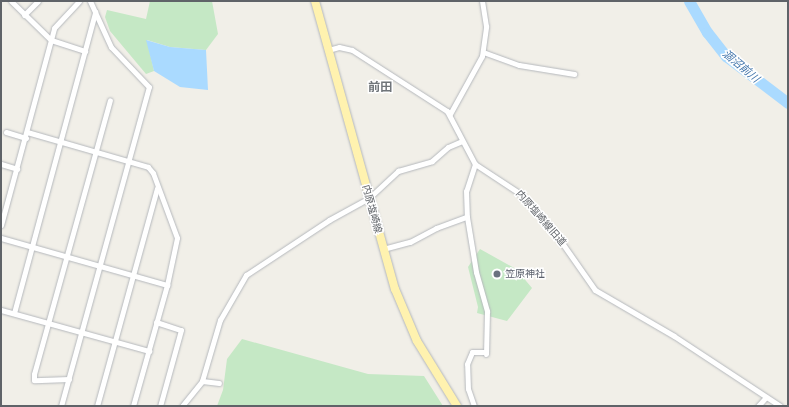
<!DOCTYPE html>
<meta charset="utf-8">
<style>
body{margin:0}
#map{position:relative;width:789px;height:407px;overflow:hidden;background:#f1efe8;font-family:Barlow,"Noto Sans JP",sans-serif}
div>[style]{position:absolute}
.green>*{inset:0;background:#c5e8c5}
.water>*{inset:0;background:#aadaff}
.river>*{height:11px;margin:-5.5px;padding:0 5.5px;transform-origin:5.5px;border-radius:5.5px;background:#aadaff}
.roads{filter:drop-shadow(0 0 1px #b5b8bc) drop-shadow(0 0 1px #b5b8bc)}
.minor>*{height:5px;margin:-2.5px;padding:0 2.5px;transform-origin:2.5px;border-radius:2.5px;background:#fff}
.primary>*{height:8px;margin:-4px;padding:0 4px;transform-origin:4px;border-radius:4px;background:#fff2af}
.dots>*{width:11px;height:11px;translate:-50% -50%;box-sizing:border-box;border:2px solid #fff;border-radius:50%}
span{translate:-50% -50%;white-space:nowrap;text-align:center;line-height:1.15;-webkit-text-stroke:3px #fff;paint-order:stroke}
.street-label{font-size:10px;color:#5f6368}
.worship-label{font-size:10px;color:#5b616d}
.left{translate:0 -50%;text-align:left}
.water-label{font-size:11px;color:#4174aa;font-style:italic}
.quarter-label{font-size:12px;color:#70757a;font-weight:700}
.frame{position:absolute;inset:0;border:2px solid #5f6368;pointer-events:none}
</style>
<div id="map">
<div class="green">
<i style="clip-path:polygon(150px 1px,212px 1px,218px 34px,206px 50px,170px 47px,147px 40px,154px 71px,146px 74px,110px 31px,105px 17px,107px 10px,146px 19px)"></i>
<i style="clip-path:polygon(480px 249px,516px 269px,532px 288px,507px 321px,477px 313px,478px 307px,468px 267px)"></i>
<i style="clip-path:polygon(242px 339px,368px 374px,424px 376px,443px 406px,217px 406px,223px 390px,227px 359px)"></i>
</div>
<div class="water">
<i style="clip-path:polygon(146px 40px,170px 47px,206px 50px,208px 90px,180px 87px,154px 71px)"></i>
</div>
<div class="river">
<i style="left:689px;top:1px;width:36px;rotate:60deg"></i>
<i style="left:707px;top:32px;width:31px;rotate:52deg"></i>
<i style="left:726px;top:56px;width:78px;rotate:37.2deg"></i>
</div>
<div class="roads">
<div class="minor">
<i style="left:11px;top:1px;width:56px;rotate:44.3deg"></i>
<i style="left:51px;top:40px;width:36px;rotate:18deg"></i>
<i style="left:24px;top:15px;width:20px;rotate:-45deg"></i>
<i style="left:328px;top:50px;width:11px;rotate:-15deg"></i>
<i style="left:339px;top:47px;width:13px;rotate:13deg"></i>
<i style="left:352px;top:50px;width:113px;rotate:32.7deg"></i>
<i style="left:447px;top:111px;width:60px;rotate:62.2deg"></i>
<i style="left:475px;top:164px;width:53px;rotate:33.4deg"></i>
<i style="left:519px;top:193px;width:50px;rotate:47.4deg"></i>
<i style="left:553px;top:230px;width:73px;rotate:55deg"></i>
<i style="left:595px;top:290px;width:91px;rotate:30.2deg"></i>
<i style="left:674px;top:336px;width:127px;rotate:33.4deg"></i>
<i style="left:483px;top:52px;width:38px;rotate:20deg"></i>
<i style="left:519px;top:65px;width:56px;rotate:9.3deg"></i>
<i style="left:450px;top:114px;width:66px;rotate:-61.1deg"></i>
<i style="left:482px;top:56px;width:30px;rotate:-82deg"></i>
<i style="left:486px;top:26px;width:25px;rotate:-99deg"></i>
<i style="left:6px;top:132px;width:21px;rotate:17deg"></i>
<i style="left:27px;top:132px;width:126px;rotate:16.1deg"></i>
<i style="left:148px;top:167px;width:8px;rotate:50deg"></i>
<i style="left:153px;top:173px;width:69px;rotate:69.7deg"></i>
<i style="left:177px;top:238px;width:48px;rotate:102deg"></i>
<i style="left:167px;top:285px;width:126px;rotate:105.7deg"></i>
<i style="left:1px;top:164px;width:17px;rotate:17deg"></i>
<i style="left:475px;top:164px;width:28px;rotate:108deg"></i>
<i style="left:466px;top:191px;width:26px;rotate:88deg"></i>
<i style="left:467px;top:217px;width:56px;rotate:80.7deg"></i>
<i style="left:476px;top:272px;width:41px;rotate:74.2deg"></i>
<i style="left:487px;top:311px;width:43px;rotate:91.3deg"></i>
<i style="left:1px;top:225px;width:204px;rotate:-74.9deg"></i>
<i style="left:54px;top:28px;width:37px;rotate:-47deg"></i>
<i style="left:1px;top:238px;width:173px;rotate:15.8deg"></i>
<i style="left:383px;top:249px;width:28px;rotate:-15deg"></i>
<i style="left:410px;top:242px;width:30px;rotate:-28deg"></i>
<i style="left:436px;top:228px;width:33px;rotate:-20deg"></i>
<i style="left:1px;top:310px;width:154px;rotate:15.5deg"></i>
<i style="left:14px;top:313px;width:312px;rotate:-74.9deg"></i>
<i style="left:156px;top:322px;width:26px;rotate:18deg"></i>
<i style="left:181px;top:330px;width:79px;rotate:105.4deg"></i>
<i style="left:69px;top:379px;width:35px;rotate:178deg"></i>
<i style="left:34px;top:380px;width:6px;rotate:-90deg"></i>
<i style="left:34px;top:374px;width:284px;rotate:-74.5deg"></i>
<i style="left:202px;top:381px;width:64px;rotate:-73.6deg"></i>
<i style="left:220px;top:320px;width:52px;rotate:-60deg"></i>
<i style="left:246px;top:275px;width:100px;rotate:-33.5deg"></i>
<i style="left:329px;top:220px;width:46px;rotate:-28.8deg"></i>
<i style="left:369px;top:198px;width:40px;rotate:-43deg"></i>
<i style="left:398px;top:171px;width:35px;rotate:-16deg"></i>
<i style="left:432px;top:161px;width:21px;rotate:-41deg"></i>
<i style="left:448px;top:147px;width:15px;rotate:-23deg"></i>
<i style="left:61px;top:406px;width:331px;rotate:-74.6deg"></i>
<i style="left:149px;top:87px;width:55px;rotate:-133.5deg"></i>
<i style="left:111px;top:47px;width:51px;rotate:-114.5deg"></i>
<i style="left:97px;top:406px;width:226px;rotate:-74.6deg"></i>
<i style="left:182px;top:406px;width:32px;rotate:-51deg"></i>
<i style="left:202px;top:381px;width:17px;rotate:7deg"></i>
<i style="left:474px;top:406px;width:18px;rotate:-109deg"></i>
<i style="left:468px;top:389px;width:25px;rotate:-92deg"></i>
<i style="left:467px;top:364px;width:13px;rotate:-67deg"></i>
<i style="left:472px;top:352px;width:13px"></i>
<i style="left:758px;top:406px;width:12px;rotate:-48deg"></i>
</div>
<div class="primary">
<i style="left:315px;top:1px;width:299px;rotate:74.5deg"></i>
<i style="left:395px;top:289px;width:56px;rotate:67.1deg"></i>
<i style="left:417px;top:341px;width:76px;rotate:58.4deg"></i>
</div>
</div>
<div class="dots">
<i style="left:497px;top:274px;background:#6b7280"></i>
</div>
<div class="street-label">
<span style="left:372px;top:209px;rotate:75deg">内原塩崎線</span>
<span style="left:541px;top:218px;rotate:49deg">内原塩崎線旧道</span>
</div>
<div class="worship-label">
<span class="left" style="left:505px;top:274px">笠原神社</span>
</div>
<div class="water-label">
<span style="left:741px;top:66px;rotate:40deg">涸沼前川</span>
</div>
<div class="quarter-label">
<span style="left:380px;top:87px">前田</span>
</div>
<div class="frame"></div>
</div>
